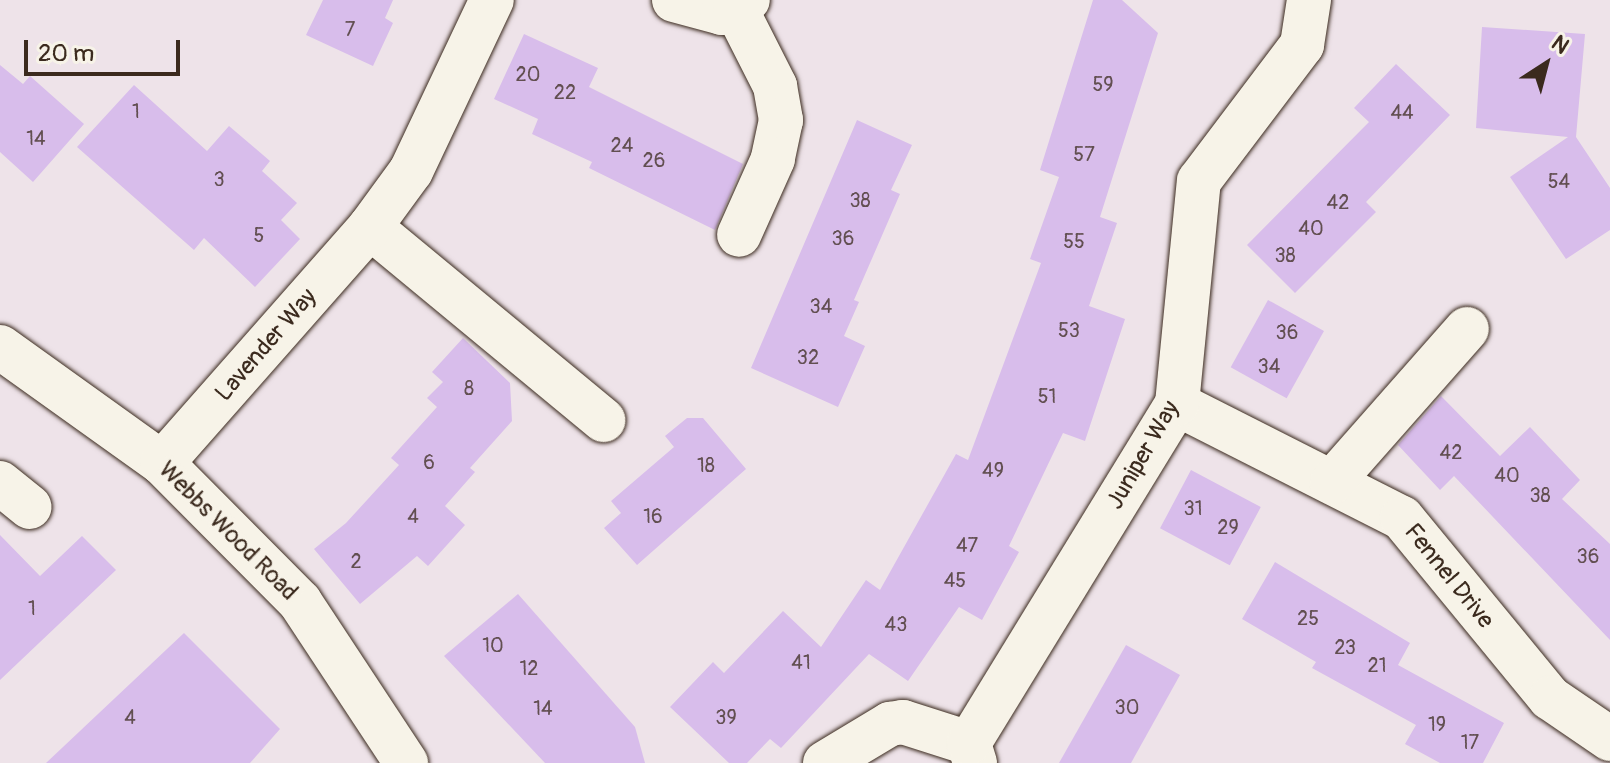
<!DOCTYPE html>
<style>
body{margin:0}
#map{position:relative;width:1610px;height:763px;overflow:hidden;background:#eee3e9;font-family:Pangolin,sans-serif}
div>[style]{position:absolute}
.building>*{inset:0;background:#d8bdeb;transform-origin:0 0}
.roads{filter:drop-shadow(0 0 2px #3b2a1e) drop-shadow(0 0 2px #3b2a1e)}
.minor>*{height:44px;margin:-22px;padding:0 22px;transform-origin:22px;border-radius:22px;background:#f7f3e8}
span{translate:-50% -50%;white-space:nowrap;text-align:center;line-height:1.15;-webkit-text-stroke:8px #f7f3e8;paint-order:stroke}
.number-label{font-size:20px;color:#624f51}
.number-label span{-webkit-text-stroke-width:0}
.street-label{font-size:24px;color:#3b2a1e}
.north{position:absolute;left:1506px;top:24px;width:80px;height:80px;-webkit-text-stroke:6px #f7f3e8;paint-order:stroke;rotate:36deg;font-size:22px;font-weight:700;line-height:32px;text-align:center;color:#3b2a1e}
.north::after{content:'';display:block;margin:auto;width:28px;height:36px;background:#3b2a1e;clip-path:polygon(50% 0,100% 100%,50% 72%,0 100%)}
.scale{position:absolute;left:24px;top:40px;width:156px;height:36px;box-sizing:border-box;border:4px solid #3b2a1e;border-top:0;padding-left:10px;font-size:24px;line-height:28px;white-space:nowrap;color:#3b2a1e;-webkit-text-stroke:6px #f7f3e8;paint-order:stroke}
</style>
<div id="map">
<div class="building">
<i style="clip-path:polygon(323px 0,393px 0,385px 18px,393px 23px,373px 66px,306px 35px)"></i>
<i style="clip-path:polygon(1093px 0,1122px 0,1158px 33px,1100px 217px,1117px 223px,1089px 306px,1125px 319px,1085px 441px,1063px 433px,1009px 546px,1019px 552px,982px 620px,959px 607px,908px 681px,869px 654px,781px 748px,770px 739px,747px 763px,729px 763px,670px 707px,713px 662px,724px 673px,783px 611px,821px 647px,866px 580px,880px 590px,956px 454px,968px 460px,1041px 263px,1030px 259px,1059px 177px,1040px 170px)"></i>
<i style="clip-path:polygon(1482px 27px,1585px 34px,1576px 137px,1610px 188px,1610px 230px,1566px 259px,1510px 177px,1568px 137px,1476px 128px)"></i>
<i style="clip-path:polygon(524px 34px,598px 68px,589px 87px,743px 164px,715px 230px,589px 168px,592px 162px,532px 134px,538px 119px,494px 99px)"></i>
<i style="clip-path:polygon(1396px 64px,1450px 115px,1366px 202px,1376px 212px,1295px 293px,1247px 245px,1369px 122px,1354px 108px)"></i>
<i style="clip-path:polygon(0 65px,23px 84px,30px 76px,84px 124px,33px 182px,0 152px)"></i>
<i style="clip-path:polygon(134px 85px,207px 151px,229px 126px,270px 161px,262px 171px,297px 203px,281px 220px,300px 239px,255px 287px,204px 238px,194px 250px,77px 147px)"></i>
<i style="clip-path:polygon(857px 120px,912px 145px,891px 190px,900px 194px,854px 300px,859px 302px,844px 336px,865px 346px,838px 407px,751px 368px)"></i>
<i style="left:1268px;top:300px;width:64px;height:77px;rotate:29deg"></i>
<i style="clip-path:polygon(463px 338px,510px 383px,512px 421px,470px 468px,475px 472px,445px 506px,465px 525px,428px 566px,417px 556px,360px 604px,314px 549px,346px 523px,399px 465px,391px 458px,437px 407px,427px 398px,443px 382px,432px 372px)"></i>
<i style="clip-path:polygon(1441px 396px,1500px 456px,1530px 427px,1580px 480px,1562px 499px,1610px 544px,1610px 640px,1454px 476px,1440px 490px,1398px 445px)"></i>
<i style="clip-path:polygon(687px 418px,703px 418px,746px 469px,637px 565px,604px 528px,621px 513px,611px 501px,674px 447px,665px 436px)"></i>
<i style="left:1191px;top:470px;width:79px;height:66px;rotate:28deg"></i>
<i style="clip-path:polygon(0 535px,40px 576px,82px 536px,116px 570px,0 680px)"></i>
<i style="clip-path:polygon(1275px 562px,1410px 643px,1398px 665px,1504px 723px,1483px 763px,1440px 763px,1405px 744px,1416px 725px,1312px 668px,1316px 662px,1242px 619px)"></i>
<i style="clip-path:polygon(518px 594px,635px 727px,645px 763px,545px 763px,444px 656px)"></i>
<i style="clip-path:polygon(184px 633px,280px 729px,250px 763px,46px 763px)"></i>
<i style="clip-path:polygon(1126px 645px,1180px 675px,1131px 763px,1059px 763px)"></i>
</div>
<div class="roads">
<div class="minor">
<i style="left:674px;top:0;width:50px;rotate:15.2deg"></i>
<i style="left:722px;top:13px;width:29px;rotate:-27deg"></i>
<i style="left:735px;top:7px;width:89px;rotate:63.1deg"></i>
<i style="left:775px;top:86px;width:35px;rotate:80deg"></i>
<i style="left:781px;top:120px;width:40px;rotate:102deg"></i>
<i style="left:773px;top:159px;width:83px;rotate:114.1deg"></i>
<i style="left:370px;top:227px;width:303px;rotate:39.6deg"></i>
<i style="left:0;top:347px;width:199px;rotate:35.6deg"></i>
<i style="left:162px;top:463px;width:196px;rotate:45.2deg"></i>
<i style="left:300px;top:602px;width:193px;rotate:56.6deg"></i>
<i style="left:1177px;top:404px;width:252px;rotate:26.9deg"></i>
<i style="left:1402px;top:518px;width:233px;rotate:50.6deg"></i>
<i style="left:1550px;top:698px;width:73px;rotate:34.3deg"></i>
<i style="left:162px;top:463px;width:315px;rotate:-48.6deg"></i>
<i style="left:370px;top:227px;width:69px;rotate:-53.8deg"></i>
<i style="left:411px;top:171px;width:189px;rotate:-64.7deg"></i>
<i style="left:1332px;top:482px;width:204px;rotate:-48.6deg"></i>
<i style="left:0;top:483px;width:38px;rotate:39deg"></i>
<i style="left:825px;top:763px;width:76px;rotate:-31deg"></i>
<i style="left:890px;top:724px;width:13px;rotate:-9deg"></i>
<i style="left:903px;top:722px;width:69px;rotate:17.7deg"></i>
<i style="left:975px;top:763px;width:21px;rotate:-107deg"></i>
<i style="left:969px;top:743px;width:398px;rotate:-58.5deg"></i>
<i style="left:1177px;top:404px;width:224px;rotate:-84.4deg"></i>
<i style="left:1199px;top:181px;width:171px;rotate:-52.9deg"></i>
<i style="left:1302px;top:45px;width:46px;rotate:-81.2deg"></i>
</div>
</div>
<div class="number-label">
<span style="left:350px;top:29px">7</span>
<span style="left:528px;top:74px">20</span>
<span style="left:1103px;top:84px">59</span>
<span style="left:565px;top:92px">22</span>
<span style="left:136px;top:111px">1</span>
<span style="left:1402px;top:112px">44</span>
<span style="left:36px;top:138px">14</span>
<span style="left:622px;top:145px">24</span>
<span style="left:1084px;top:154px">57</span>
<span style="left:654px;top:160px">26</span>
<span style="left:219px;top:179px">3</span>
<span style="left:1559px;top:181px">54</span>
<span style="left:860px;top:200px">38</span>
<span style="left:1338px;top:202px">42</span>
<span style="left:1311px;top:228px">40</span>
<span style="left:259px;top:235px">5</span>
<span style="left:843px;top:238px">36</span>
<span style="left:1074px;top:241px">55</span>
<span style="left:1285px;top:255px">38</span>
<span style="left:821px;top:306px">34</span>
<span style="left:1069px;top:330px">53</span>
<span style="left:1287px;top:332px">36</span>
<span style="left:808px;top:357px">32</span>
<span style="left:1269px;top:366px">34</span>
<span style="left:469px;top:388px">8</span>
<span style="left:1047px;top:396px">51</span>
<span style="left:1451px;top:452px">42</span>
<span style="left:429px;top:462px">6</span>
<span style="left:706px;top:465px">18</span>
<span style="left:993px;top:470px">49</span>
<span style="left:1507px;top:475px">40</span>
<span style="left:1540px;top:495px">38</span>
<span style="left:1193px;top:508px">31</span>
<span style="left:413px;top:516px">4</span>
<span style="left:653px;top:516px">16</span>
<span style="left:1228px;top:527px">29</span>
<span style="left:967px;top:545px">47</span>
<span style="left:1588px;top:556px">36</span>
<span style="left:356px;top:561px">2</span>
<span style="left:955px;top:580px">45</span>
<span style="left:32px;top:608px">1</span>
<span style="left:1308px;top:618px">25</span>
<span style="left:896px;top:624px">43</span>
<span style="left:493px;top:645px">10</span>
<span style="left:1345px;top:647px">23</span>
<span style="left:801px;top:662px">41</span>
<span style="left:1377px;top:665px">21</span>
<span style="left:529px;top:668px">12</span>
<span style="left:1127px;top:707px">30</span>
<span style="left:543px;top:708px">14</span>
<span style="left:130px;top:717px">4</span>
<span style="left:726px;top:717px">39</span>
<span style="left:1437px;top:724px">19</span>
<span style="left:1470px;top:742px">17</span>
</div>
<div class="street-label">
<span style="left:266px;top:345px;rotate:-49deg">Lavender Way</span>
<span style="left:1143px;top:455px;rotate:-60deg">Juniper Way</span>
<span style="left:228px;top:531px;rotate:45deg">Webbs Wood Road</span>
<span style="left:1449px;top:576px;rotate:51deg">Fennel Drive</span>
</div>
<div class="north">N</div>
<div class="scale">20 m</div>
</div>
